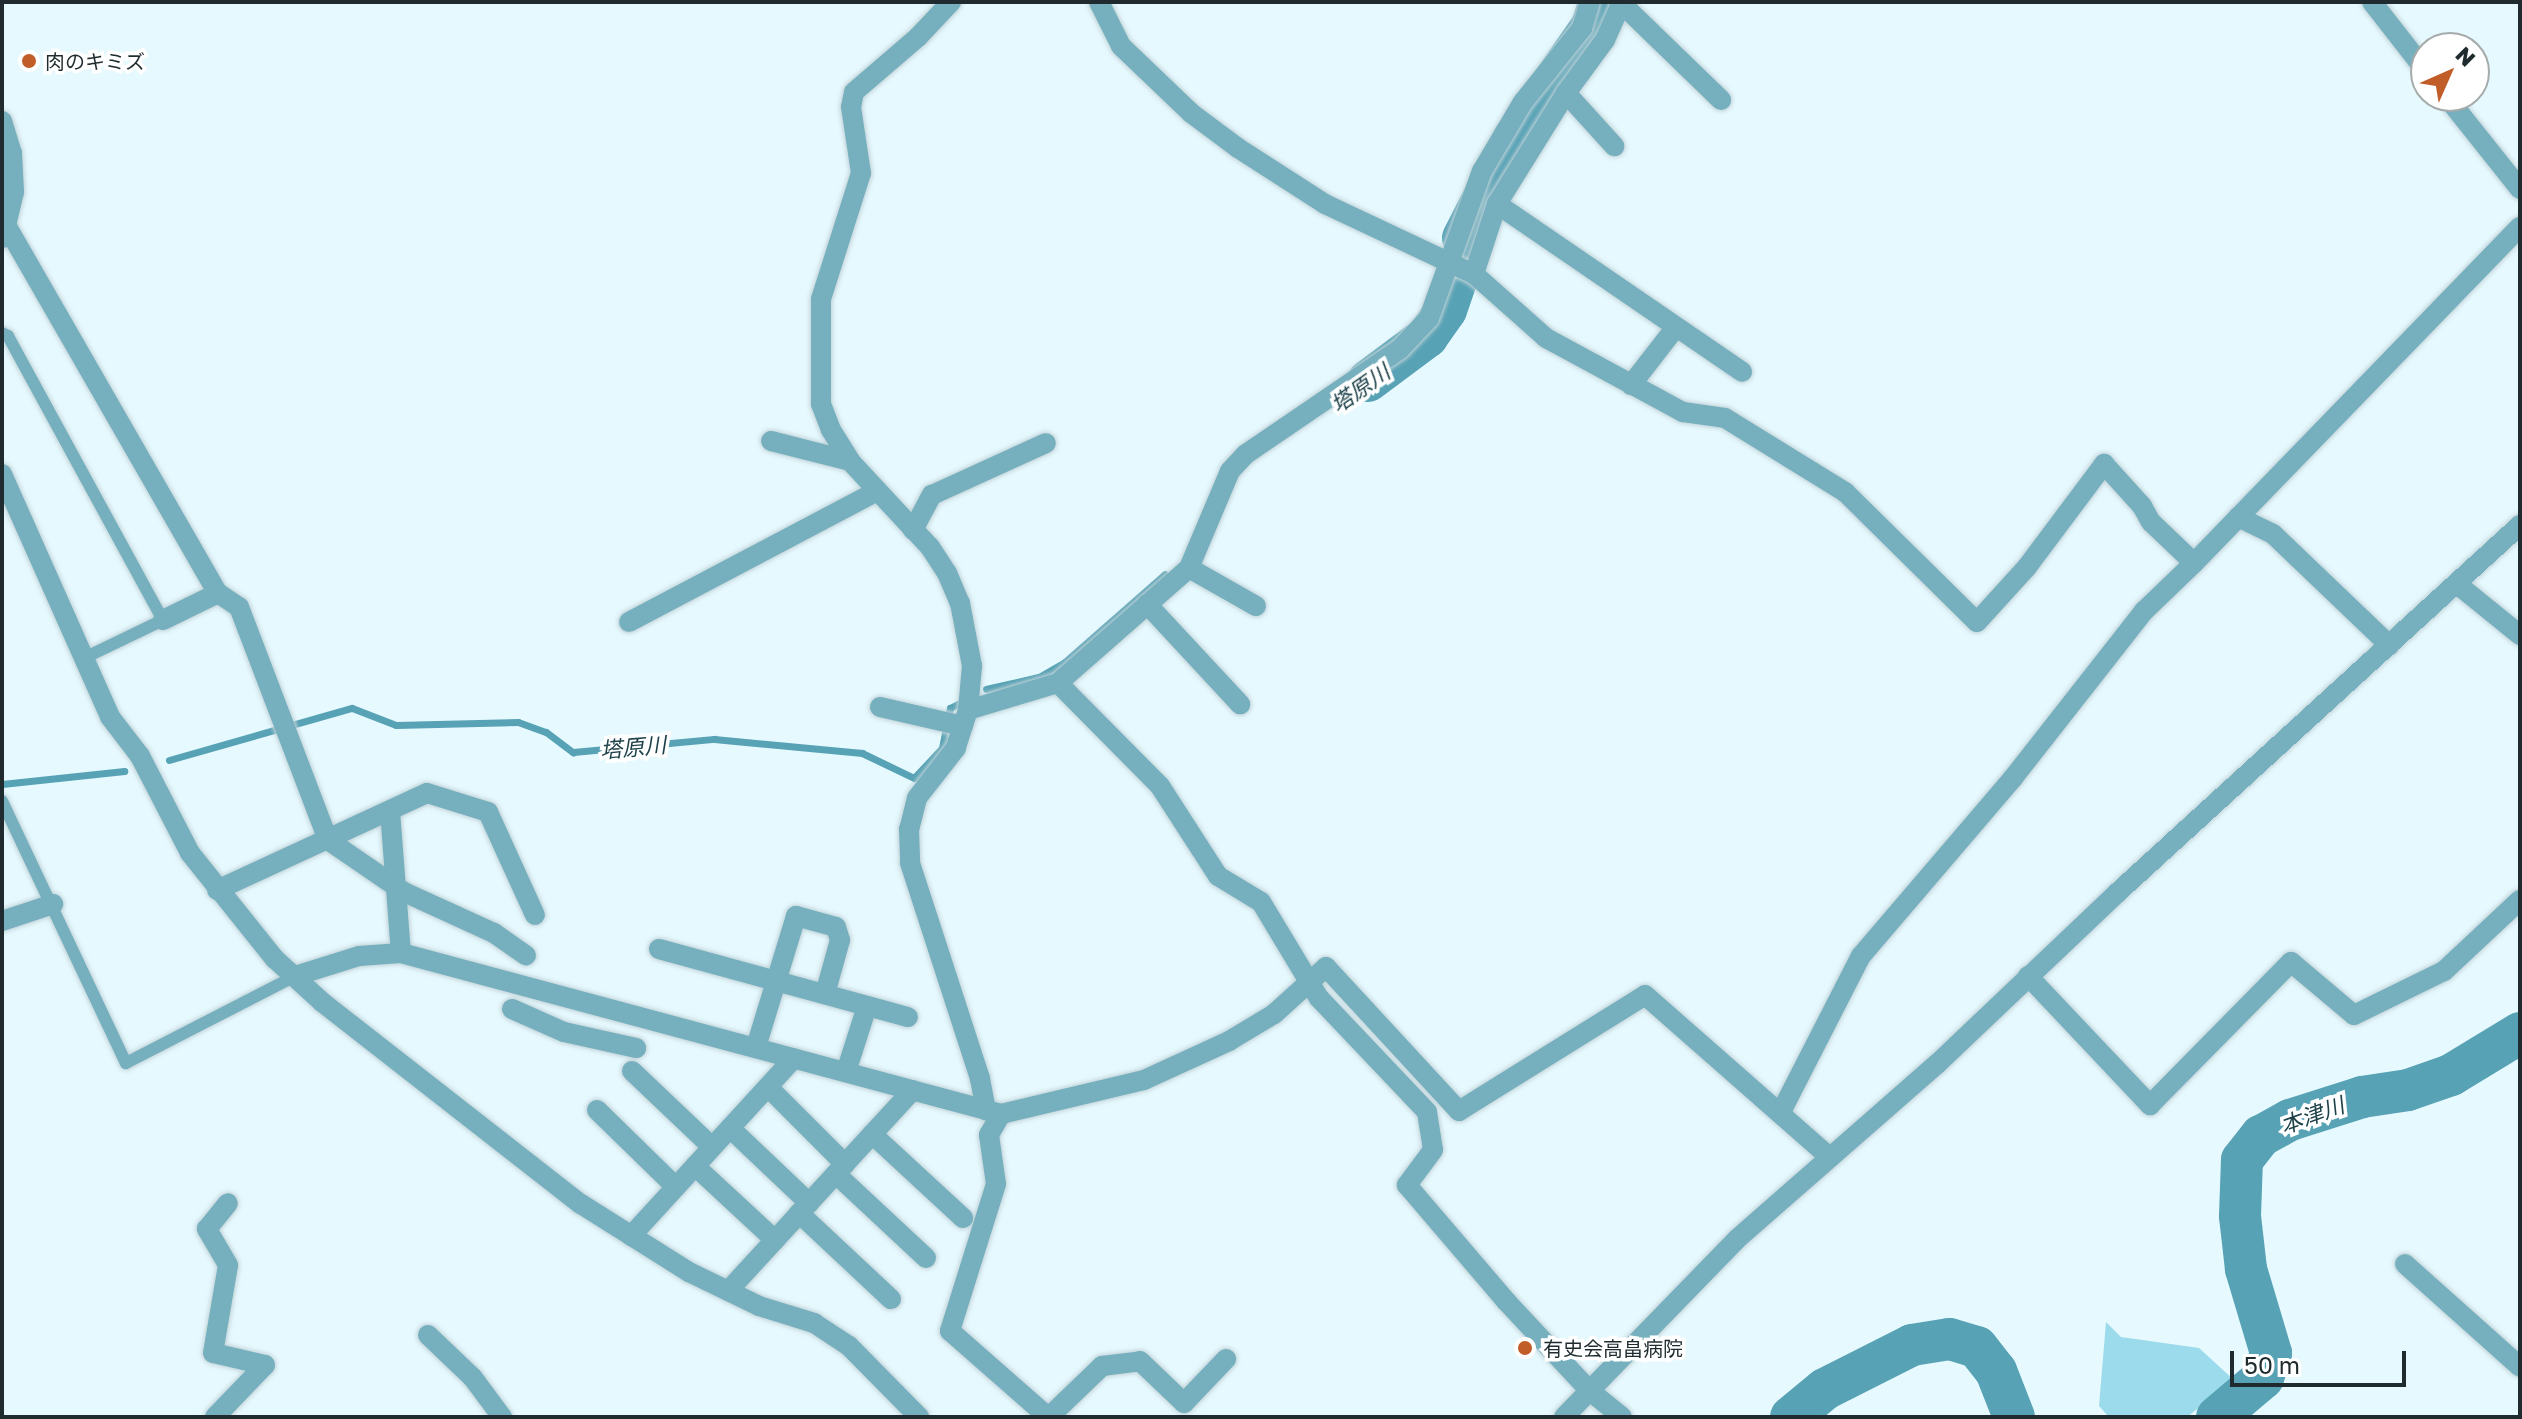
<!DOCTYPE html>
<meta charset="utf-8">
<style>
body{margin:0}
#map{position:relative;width:2522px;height:1419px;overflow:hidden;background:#e6f9fe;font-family:"Golos Text","Noto Sans JP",sans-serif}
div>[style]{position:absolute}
.green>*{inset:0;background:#9cdbeb}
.stream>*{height:7px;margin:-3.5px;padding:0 3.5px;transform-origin:3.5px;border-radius:3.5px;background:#57a2b5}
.river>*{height:42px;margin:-21px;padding:0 21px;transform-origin:21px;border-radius:21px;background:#57a2b5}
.roads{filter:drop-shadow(0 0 2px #c2d4d9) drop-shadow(0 0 2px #c2d4d9)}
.service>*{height:12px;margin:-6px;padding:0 6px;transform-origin:6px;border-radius:6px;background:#76afbe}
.minor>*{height:20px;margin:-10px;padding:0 10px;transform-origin:10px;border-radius:10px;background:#76afbe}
.dots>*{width:22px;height:22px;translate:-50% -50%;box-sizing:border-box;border:4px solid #fff;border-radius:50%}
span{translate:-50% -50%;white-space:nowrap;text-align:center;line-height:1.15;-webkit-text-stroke:7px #fff;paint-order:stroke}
.poi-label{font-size:20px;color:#1f2b2e}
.left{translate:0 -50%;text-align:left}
.water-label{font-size:22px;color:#1e424a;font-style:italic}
.frame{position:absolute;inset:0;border:4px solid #1f2b2e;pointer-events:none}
.north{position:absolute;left:2410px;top:32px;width:80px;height:80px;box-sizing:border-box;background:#fff;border:2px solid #a5aaab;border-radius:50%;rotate:45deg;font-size:22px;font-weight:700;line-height:32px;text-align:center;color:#1f2b2e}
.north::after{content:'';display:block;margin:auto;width:28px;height:36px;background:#c15d29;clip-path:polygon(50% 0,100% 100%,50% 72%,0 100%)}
.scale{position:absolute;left:2230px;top:1351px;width:176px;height:36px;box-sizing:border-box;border:4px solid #1f2b2e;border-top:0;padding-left:10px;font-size:24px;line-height:28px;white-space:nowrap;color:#1f2b2e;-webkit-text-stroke:6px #fff;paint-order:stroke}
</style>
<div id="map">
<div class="green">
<i style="clip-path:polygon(2106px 1322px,2121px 1337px,2199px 1348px,2234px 1380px,2187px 1417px,2109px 1417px,2099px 1406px)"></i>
</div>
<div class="stream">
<i style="left:986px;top:689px;width:54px;rotate:-12.8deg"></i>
<i style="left:1039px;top:677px;width:30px;rotate:-30deg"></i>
<i style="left:1065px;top:662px;width:133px;rotate:-41.3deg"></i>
<i style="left:169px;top:760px;width:190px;rotate:-15.9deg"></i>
<i style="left:352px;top:708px;width:47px;rotate:21.1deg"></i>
<i style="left:396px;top:725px;width:122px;rotate:-1.4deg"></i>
<i style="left:518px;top:722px;width:30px;rotate:20deg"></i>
<i style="left:546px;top:732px;width:34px;rotate:37deg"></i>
<i style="left:573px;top:752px;width:142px;rotate:-5.3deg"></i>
<i style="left:714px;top:739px;width:149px;rotate:5.4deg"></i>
<i style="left:862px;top:753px;width:58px;rotate:25.7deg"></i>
<i style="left:914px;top:778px;width:41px;rotate:-47deg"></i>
<i style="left:942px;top:748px;width:41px;rotate:-78.7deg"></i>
<i style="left:950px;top:708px;width:16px;rotate:-27deg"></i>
<i style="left:2px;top:784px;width:123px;rotate:-6.1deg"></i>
</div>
<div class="river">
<i style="left:1463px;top:238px;width:112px;rotate:-63deg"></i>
<i style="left:1514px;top:138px;width:136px;rotate:-55.1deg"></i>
<i style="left:1592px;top:26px;width:25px;rotate:-72deg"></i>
<i style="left:1368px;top:381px;width:74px;rotate:-36.7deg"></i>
<i style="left:1427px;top:337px;width:33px;rotate:-55deg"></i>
<i style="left:1446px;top:310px;width:31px;rotate:-71deg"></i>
<i style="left:1791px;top:1417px;width:44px;rotate:-39.5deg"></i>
<i style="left:1825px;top:1389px;width:97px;rotate:-26.8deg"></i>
<i style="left:1912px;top:1345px;width:38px;rotate:-9deg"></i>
<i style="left:1950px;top:1339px;width:28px;rotate:17deg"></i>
<i style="left:1977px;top:1347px;width:31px;rotate:52deg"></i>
<i style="left:1996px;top:1371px;width:49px;rotate:68.6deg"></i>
<i style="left:2217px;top:1417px;width:60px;rotate:-40.3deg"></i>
<i style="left:2263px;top:1378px;width:26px;rotate:-72deg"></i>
<i style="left:2271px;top:1353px;width:88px;rotate:-106.6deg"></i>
<i style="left:2246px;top:1269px;width:53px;rotate:-96.5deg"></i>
<i style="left:2240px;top:1216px;width:56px;rotate:-88deg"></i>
<i style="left:2242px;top:1160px;width:31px;rotate:-52deg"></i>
<i style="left:2261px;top:1136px;width:33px;rotate:-29deg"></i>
<i style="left:2290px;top:1120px;width:76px;rotate:-17.7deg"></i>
<i style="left:2362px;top:1097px;width:47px;rotate:-8.7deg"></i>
<i style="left:2408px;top:1090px;width:46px;rotate:-19.2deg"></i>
<i style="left:2451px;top:1075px;width:81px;rotate:-31.3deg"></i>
</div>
<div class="roads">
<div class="service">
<i style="left:2px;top:333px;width:7px;rotate:27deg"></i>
<i style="left:8px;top:336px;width:324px;rotate:61.4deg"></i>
<i style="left:163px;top:620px;width:85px;rotate:154.3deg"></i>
<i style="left:2px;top:801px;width:290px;rotate:64.7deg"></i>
<i style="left:126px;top:1063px;width:190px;rotate:-27.2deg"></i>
</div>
<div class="minor">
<i style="left:951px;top:2px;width:48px;rotate:133.3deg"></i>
<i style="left:918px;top:37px;width:84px;rotate:139.3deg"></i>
<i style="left:854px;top:92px;width:15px;rotate:101deg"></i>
<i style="left:851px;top:107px;width:67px;rotate:81.4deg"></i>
<i style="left:861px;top:173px;width:132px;rotate:107.6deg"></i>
<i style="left:821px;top:299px;width:105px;rotate:90deg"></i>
<i style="left:821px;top:404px;width:28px;rotate:69deg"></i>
<i style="left:831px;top:430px;width:36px;rotate:58deg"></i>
<i style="left:850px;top:461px;width:117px;rotate:47.1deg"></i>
<i style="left:930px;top:547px;width:31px;rotate:57deg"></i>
<i style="left:947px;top:573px;width:33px;rotate:67deg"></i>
<i style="left:960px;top:603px;width:64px;rotate:79.2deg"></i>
<i style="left:972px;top:666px;width:44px;rotate:95.2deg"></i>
<i style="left:968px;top:710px;width:40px;rotate:108deg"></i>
<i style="left:956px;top:748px;width:63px;rotate:128deg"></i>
<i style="left:917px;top:798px;width:32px;rotate:104deg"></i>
<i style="left:909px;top:829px;width:34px;rotate:88deg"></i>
<i style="left:910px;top:863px;width:227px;rotate:72deg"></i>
<i style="left:980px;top:1079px;width:32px;rotate:79deg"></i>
<i style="left:1099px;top:2px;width:49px;rotate:63.4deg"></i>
<i style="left:1121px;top:46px;width:97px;rotate:43.7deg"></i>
<i style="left:1191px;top:113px;width:59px;rotate:36.7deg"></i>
<i style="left:1238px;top:148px;width:103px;rotate:32.8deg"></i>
<i style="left:1325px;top:204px;width:165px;rotate:25.2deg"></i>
<i style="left:1474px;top:274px;width:96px;rotate:41.6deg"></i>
<i style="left:1546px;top:338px;width:156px;rotate:28.4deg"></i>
<i style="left:1683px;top:412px;width:42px;rotate:8.1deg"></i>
<i style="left:1725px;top:418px;width:141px;rotate:31.7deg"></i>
<i style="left:1845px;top:492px;width:185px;rotate:44.6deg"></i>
<i style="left:1977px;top:622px;width:74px;rotate:-47.7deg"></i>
<i style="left:2027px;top:567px;width:129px;rotate:-53.2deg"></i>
<i style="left:2104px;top:464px;width:57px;rotate:47.9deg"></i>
<i style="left:2142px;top:506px;width:18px;rotate:61deg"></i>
<i style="left:2151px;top:522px;width:59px;rotate:43.6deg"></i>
<i style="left:2194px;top:563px;width:468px;rotate:-45.9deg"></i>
<i style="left:2372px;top:2px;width:88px;rotate:52deg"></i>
<i style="left:1622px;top:4px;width:138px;rotate:44.1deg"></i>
<i style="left:1566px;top:93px;width:72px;rotate:47.8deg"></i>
<i style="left:2446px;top:96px;width:119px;rotate:51.5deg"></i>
<i style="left:2px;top:121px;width:34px;rotate:73deg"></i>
<i style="left:12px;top:153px;width:39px;rotate:87deg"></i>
<i style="left:14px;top:192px;width:47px;rotate:103.4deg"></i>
<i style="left:1497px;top:204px;width:297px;rotate:34.4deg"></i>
<i style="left:6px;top:225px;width:425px;rotate:60.1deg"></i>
<i style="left:1474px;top:274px;width:74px;rotate:-71.8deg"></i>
<i style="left:1497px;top:204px;width:131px;rotate:-58.1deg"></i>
<i style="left:1566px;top:93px;width:66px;rotate:-53.7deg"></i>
<i style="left:1605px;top:40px;width:42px;rotate:-65.9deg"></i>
<i style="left:1631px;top:385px;width:73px;rotate:-52.2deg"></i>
<i style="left:771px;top:441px;width:81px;rotate:14.2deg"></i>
<i style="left:2px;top:474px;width:266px;rotate:66deg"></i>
<i style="left:110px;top:717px;width:49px;rotate:52.4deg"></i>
<i style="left:140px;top:756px;width:109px;rotate:62.7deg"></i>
<i style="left:190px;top:853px;width:136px;rotate:51.3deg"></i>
<i style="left:275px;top:959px;width:64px;rotate:42.5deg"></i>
<i style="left:322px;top:1002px;width:328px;rotate:38deg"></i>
<i style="left:581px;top:1204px;width:128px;rotate:32.2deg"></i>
<i style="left:689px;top:1272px;width:78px;rotate:25.9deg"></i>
<i style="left:759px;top:1306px;width:58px;rotate:17.2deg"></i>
<i style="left:814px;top:1323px;width:42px;rotate:33.3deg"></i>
<i style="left:849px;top:1346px;width:100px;rotate:45.4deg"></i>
<i style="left:2238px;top:517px;width:39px;rotate:26deg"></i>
<i style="left:2273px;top:534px;width:161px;rotate:43.7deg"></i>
<i style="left:913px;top:530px;width:40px;rotate:-62deg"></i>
<i style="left:932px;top:495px;width:125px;rotate:-24.5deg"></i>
<i style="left:1189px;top:568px;width:77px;rotate:29.6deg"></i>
<i style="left:2457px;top:584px;width:81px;rotate:39deg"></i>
<i style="left:1147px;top:604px;width:137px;rotate:47.1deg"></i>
<i style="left:163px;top:620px;width:61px;rotate:-26.1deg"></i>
<i style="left:218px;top:593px;width:25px;rotate:34deg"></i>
<i style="left:239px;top:607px;width:249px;rotate:69.1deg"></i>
<i style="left:328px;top:840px;width:92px;rotate:34.4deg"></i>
<i style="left:404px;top:892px;width:99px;rotate:24.5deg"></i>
<i style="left:494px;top:933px;width:39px;rotate:35deg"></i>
<i style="left:629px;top:622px;width:279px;rotate:-27.8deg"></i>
<i style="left:1058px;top:683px;width:145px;rotate:45.3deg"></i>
<i style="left:1160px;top:786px;width:107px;rotate:57.2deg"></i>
<i style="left:1218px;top:876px;width:50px;rotate:31.2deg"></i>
<i style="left:1261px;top:902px;width:112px;rotate:58.9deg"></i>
<i style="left:1319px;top:998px;width:157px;rotate:46.5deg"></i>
<i style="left:1427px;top:1112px;width:38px;rotate:81deg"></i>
<i style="left:1433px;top:1150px;width:44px;rotate:126.6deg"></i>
<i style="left:1407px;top:1185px;width:153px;rotate:49.5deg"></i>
<i style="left:1506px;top:1301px;width:123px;rotate:47deg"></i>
<i style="left:1590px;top:1391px;width:41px;rotate:39.1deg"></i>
<i style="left:880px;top:707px;width:85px;rotate:12.9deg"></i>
<i style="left:968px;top:710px;width:94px;rotate:-16.7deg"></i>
<i style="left:1058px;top:683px;width:174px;rotate:-41.3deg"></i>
<i style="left:1189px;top:568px;width:105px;rotate:-67.1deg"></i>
<i style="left:1230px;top:471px;width:23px;rotate:-47deg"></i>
<i style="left:1246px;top:454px;width:186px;rotate:-34.3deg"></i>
<i style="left:1400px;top:349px;width:42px;rotate:-46.9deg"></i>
<i style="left:1429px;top:318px;width:156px;rotate:-70.2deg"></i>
<i style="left:1482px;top:171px;width:80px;rotate:-59.3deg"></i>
<i style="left:1523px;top:102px;width:95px;rotate:-51.4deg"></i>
<i style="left:1582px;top:28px;width:27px;rotate:-73deg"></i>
<i style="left:390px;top:811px;width:142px;rotate:85.6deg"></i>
<i style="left:217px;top:890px;width:231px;rotate:-24.8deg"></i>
<i style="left:427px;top:793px;width:64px;rotate:17.3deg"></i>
<i style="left:488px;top:812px;width:113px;rotate:65.5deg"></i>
<i style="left:2px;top:921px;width:54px;rotate:-18.4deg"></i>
<i style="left:659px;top:949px;width:258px;rotate:15.3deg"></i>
<i style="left:295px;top:976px;width:67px;rotate:-17.4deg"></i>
<i style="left:359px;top:956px;width:42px;rotate:-4.1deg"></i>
<i style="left:401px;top:953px;width:621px;rotate:15.02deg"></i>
<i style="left:1001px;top:1114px;width:147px;rotate:-13.4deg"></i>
<i style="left:1144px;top:1080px;width:94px;rotate:-24.6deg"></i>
<i style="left:1229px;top:1041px;width:52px;rotate:-31deg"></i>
<i style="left:1274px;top:1014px;width:70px;rotate:-42.1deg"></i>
<i style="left:1326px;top:967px;width:196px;rotate:47.3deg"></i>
<i style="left:1459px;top:1111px;width:219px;rotate:-31.9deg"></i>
<i style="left:1645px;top:995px;width:244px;rotate:41.3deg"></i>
<i style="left:2028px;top:976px;width:178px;rotate:46.6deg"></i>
<i style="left:2150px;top:1105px;width:201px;rotate:-45.4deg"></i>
<i style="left:2291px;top:962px;width:82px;rotate:40.1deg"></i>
<i style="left:2354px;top:1015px;width:100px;rotate:-26.1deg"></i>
<i style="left:2444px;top:971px;width:104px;rotate:-43.1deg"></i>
<i style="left:512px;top:1009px;width:57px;rotate:23.9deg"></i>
<i style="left:564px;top:1032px;width:74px;rotate:12.5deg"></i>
<i style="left:756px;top:1047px;width:137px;rotate:-73deg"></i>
<i style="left:796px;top:916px;width:41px;rotate:15.4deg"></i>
<i style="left:836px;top:927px;width:14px;rotate:73deg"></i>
<i style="left:840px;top:940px;width:56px;rotate:105.5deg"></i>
<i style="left:632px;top:1071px;width:110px;rotate:43.5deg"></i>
<i style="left:846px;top:1072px;width:69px;rotate:-72.3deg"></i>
<i style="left:768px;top:1087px;width:109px;rotate:45deg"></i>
<i style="left:597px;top:1110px;width:110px;rotate:44.3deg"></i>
<i style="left:1781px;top:1112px;width:175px;rotate:-62.9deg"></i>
<i style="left:1861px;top:956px;width:234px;rotate:-49.5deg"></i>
<i style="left:2013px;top:778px;width:212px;rotate:-51.9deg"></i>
<i style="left:2144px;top:611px;width:69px;rotate:-43.8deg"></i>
<i style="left:1001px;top:1114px;width:24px;rotate:120deg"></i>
<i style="left:989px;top:1135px;width:49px;rotate:81.9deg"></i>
<i style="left:996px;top:1184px;width:154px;rotate:107.4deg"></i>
<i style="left:950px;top:1331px;width:130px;rotate:41.3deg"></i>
<i style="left:730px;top:1128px;width:109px;rotate:43.5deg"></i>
<i style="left:872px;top:1134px;width:124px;rotate:42.7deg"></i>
<i style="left:695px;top:1166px;width:109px;rotate:42.8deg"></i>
<i style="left:836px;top:1174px;width:123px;rotate:43deg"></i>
<i style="left:799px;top:1213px;width:126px;rotate:43.1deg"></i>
<i style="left:631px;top:1236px;width:241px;rotate:-47.5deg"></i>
<i style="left:2405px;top:1264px;width:154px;rotate:41.8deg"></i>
<i style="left:728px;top:1291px;width:273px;rotate:-47.4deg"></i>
<i style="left:428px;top:1335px;width:62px;rotate:43.7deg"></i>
<i style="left:473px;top:1378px;width:49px;rotate:53.4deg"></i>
<i style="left:215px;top:1417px;width:72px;rotate:-46.1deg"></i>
<i style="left:265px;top:1365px;width:53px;rotate:-167deg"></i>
<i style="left:213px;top:1353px;width:89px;rotate:-80.3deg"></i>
<i style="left:228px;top:1265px;width:42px;rotate:-120.3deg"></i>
<i style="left:207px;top:1229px;width:33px;rotate:-51deg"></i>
<i style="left:1049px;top:1417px;width:74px;rotate:-43.9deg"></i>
<i style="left:1102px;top:1366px;width:38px;rotate:-7deg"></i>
<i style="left:1140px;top:1361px;width:61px;rotate:43.7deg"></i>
<i style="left:1184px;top:1403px;width:61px;rotate:-46.3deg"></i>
<i style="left:1564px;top:1417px;width:248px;rotate:-45.8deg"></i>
<i style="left:1737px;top:1239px;width:267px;rotate:-41.2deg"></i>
<i style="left:1938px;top:1063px;width:247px;rotate:-43.5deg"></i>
<i style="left:2117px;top:893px;width:546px;rotate:-42.4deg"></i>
</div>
</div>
<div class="dots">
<i style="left:29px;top:61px;background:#c15d29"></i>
<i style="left:1525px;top:1348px;background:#c15d29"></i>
</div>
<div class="poi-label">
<span class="left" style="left:45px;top:61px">肉のキミズ</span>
<span class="left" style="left:1543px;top:1348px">有史会高畠病院</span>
</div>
<div class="water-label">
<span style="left:1360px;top:388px;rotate:-35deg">塔原川</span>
<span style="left:633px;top:747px;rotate:-5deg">塔原川</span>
<span style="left:2312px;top:1115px;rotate:-20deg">本津川</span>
</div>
<div class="frame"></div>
<div class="north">N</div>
<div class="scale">50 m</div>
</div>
